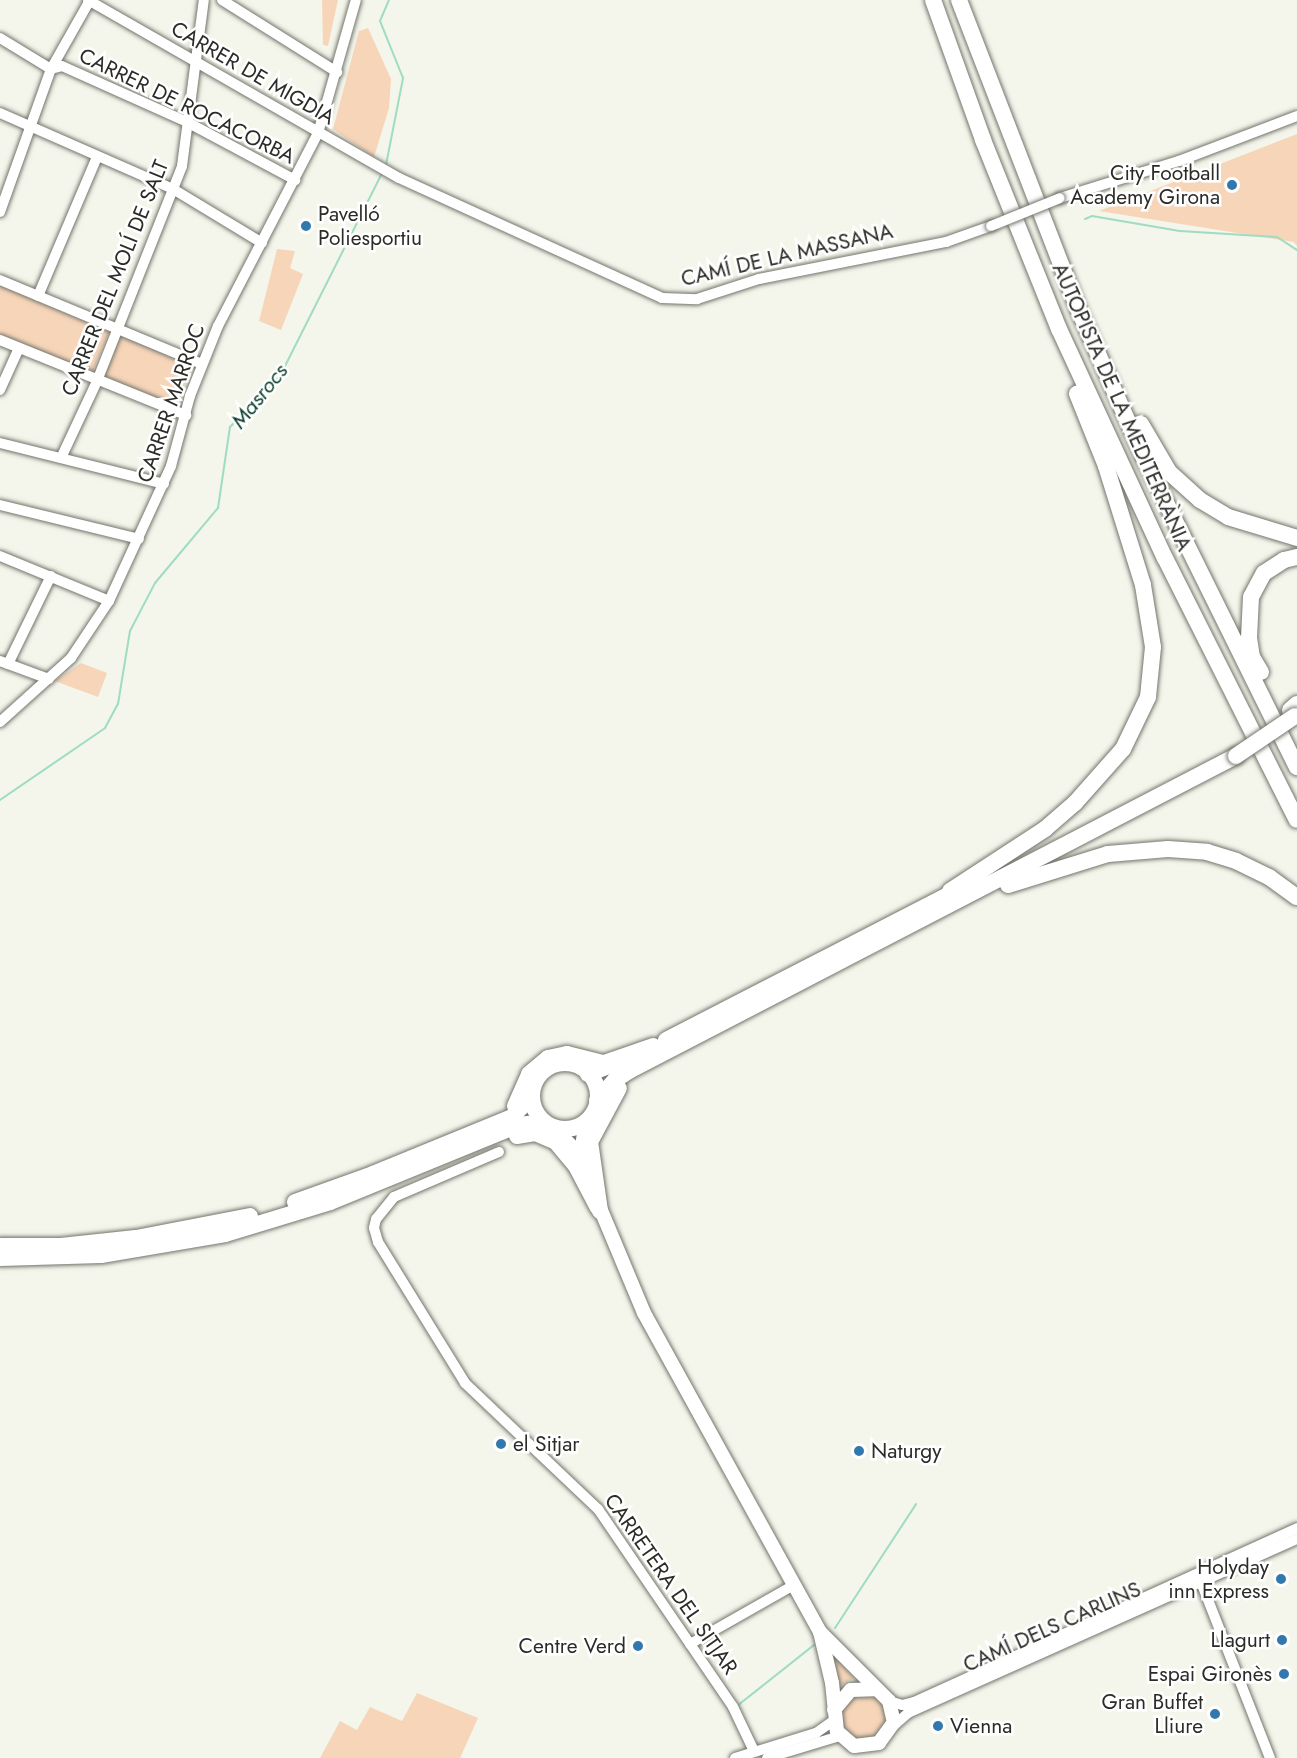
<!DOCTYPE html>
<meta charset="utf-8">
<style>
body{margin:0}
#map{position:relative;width:1297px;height:1758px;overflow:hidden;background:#f4f5eb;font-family:Jost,sans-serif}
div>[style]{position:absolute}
.green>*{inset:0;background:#f7d5b9;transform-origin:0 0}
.round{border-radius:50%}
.stream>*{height:2px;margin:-1px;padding:0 1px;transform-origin:1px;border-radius:1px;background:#9fdcc2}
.roads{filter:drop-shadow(0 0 2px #73756c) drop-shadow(0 0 2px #73756c)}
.minor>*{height:10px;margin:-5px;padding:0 5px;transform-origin:5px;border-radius:5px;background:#fff}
.major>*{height:14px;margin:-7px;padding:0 7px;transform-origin:7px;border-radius:7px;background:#fff}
.highway>*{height:16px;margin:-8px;padding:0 8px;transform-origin:8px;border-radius:8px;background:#fff}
.highway>.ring{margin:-8px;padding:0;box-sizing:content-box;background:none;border:16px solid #fff;border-radius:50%}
.bridges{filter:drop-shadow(0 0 2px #73756c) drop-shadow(0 0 2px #73756c)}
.minor-bridge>*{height:10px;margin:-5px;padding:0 5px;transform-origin:5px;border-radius:5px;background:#fff}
.highway-bridge>*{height:16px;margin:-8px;padding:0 8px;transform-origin:8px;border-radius:8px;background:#fff}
.dots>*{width:16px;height:16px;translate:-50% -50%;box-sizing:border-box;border:3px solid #fff;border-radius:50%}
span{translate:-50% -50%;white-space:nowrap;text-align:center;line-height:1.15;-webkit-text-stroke:5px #fff;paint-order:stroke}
.street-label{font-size:21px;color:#2b2b28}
.poi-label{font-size:21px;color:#2b2b28}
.right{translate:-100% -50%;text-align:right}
.left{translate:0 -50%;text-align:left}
.water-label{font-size:22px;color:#0a3e2d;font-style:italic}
</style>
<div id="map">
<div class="green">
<i style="clip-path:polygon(322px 0,338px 0,328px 46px,323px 45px)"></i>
<i style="clip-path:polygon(368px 28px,391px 79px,389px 108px,374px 157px,333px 129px,359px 31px)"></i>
<i style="clip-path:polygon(1297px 134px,1297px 246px,1294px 242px,1099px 211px)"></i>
<i style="clip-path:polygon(277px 249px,295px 251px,290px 268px,303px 274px,281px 330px,259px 321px)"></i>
<i style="clip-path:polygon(0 285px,109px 332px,92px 373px,0 335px)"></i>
<i style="left:119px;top:335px;width:80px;height:45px;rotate:23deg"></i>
<i style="clip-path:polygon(81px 663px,107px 673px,98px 697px,55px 681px)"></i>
<i style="clip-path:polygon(831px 1653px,853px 1677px,854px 1678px,839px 1686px)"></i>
<i style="clip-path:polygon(417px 1693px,478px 1718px,460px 1758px,320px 1758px,340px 1721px,357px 1730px,370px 1707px,402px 1721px)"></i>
<i class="round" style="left:841px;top:1694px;width:46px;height:46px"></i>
</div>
<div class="stream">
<i style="left:386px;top:165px;width:89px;rotate:-78.9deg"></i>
<i style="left:403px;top:78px;width:61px;rotate:-112deg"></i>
<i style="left:380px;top:21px;width:23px;rotate:-67deg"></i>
<i style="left:1085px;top:219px;width:8px;rotate:-23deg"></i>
<i style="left:1092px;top:216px;width:89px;rotate:9.7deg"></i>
<i style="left:1180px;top:231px;width:97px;rotate:3.5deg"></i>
<i style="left:1277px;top:237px;width:24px;rotate:33deg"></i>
<i style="left:0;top:800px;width:127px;rotate:-34.4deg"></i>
<i style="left:105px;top:728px;width:27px;rotate:-62deg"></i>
<i style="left:118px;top:704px;width:74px;rotate:-80.7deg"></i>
<i style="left:130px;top:631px;width:54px;rotate:-62.5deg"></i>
<i style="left:155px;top:583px;width:98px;rotate:-50deg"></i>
<i style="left:218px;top:508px;width:82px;rotate:-81.6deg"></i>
<i style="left:230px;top:427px;width:71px;rotate:-45.6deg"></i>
<i style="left:280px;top:376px;width:227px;rotate:-63.3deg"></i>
<i style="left:835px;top:1628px;width:148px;rotate:-56.8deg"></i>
<i style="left:737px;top:1706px;width:98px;rotate:-38.4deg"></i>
</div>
<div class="roads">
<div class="minor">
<i style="left:88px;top:0;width:358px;rotate:29.8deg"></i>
<i style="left:399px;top:178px;width:289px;rotate:24.5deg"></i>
<i style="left:662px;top:298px;width:35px;rotate:2deg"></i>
<i style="left:697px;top:299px;width:65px;rotate:-17.9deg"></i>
<i style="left:759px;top:279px;width:191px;rotate:-11.2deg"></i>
<i style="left:946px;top:242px;width:48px;rotate:-19.6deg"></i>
<i style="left:222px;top:0;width:136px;rotate:32.1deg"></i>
<i style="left:0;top:38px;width:60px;rotate:31.3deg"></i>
<i style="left:51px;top:69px;width:11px;rotate:-15deg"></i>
<i style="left:62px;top:66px;width:137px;rotate:24.1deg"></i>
<i style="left:187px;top:122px;width:123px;rotate:28.2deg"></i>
<i style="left:0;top:113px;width:189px;rotate:23.7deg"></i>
<i style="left:173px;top:189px;width:104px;rotate:31.2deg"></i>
<i style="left:1060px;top:198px;width:125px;rotate:-17.3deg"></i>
<i style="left:1179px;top:161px;width:126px;rotate:-20.9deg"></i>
<i style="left:0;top:212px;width:152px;rotate:-70.4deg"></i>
<i style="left:51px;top:69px;width:79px;rotate:-60.5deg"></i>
<i style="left:0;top:280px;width:219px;rotate:22.6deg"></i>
<i style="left:38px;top:296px;width:151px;rotate:-67deg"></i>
<i style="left:0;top:340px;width:201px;rotate:22deg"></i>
<i style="left:0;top:390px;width:46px;rotate:-65.7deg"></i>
<i style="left:0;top:443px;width:169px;rotate:14deg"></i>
<i style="left:61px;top:458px;width:85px;rotate:-64.9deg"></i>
<i style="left:97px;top:381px;width:231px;rotate:-68.4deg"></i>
<i style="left:182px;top:166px;width:167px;rotate:-82.5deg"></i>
<i style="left:0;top:505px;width:143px;rotate:13.7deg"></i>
<i style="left:0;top:556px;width:118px;rotate:22.4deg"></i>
<i style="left:0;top:661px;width:52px;rotate:20.2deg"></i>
<i style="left:8px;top:664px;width:98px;rotate:-64deg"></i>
<i style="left:0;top:722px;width:96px;rotate:-42deg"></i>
<i style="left:71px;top:658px;width:69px;rotate:-56.3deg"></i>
<i style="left:109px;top:601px;width:149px;rotate:-65.3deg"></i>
<i style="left:171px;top:466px;width:73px;rotate:-74.8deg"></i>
<i style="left:190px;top:396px;width:75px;rotate:-68.2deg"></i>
<i style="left:218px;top:326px;width:217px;rotate:-62.6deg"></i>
<i style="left:318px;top:133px;width:138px;rotate:-74.1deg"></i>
<i style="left:499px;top:1152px;width:114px;rotate:156.8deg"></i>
<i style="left:394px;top:1197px;width:28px;rotate:129deg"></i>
<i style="left:376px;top:1219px;width:9px;rotate:103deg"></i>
<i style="left:374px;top:1228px;width:15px;rotate:74deg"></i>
<i style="left:378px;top:1242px;width:166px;rotate:58.3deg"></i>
<i style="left:465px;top:1383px;width:183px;rotate:43.5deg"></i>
<i style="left:598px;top:1509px;width:240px;rotate:55.7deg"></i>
<i style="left:733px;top:1707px;width:49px;rotate:64.5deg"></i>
<i style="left:1201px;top:1582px;width:189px;rotate:68.6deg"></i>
<i style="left:690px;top:1644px;width:120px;rotate:-29.6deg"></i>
<i style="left:889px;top:1701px;width:14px;rotate:17deg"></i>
<i style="left:902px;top:1705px;width:12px;rotate:-14deg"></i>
<i style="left:914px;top:1702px;width:421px;rotate:-24.4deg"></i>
<i style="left:892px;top:1727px;width:21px;rotate:-41deg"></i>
<i style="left:908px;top:1713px;width:426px;rotate:-24.1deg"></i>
<i style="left:735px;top:1758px;width:85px;rotate:-17.2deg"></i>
<i style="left:816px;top:1733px;width:21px;rotate:-35deg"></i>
<i style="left:767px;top:1758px;width:76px;rotate:-16.8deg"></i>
</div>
<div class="major">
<i style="left:586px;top:1121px;width:25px;rotate:99deg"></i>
<i style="left:582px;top:1146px;width:28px;rotate:75deg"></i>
<i style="left:553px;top:1127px;width:28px;rotate:46deg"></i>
<i style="left:572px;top:1147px;width:20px;rotate:63deg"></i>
<i style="left:598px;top:1203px;width:119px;rotate:67.3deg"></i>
<i style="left:644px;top:1313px;width:364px;rotate:61.1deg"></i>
<i style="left:820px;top:1632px;width:98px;rotate:45deg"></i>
<i style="left:889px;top:1701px;width:22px;rotate:77deg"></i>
<i style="left:894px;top:1722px;width:26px;rotate:126deg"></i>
<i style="left:879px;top:1743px;width:25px;rotate:173deg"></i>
<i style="left:854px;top:1746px;width:23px;rotate:-139deg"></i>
<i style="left:837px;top:1731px;width:48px;rotate:-95.9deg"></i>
<i style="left:832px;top:1683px;width:52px;rotate:-103.2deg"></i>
<i style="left:834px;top:1710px;width:26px;rotate:-50deg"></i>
<i style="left:851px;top:1690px;width:24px;rotate:-2deg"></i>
</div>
<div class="highway">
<i style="left:933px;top:0;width:149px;rotate:70.3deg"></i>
<i style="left:983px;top:140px;width:204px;rotate:68.1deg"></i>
<i style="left:1059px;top:329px;width:252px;rotate:65.2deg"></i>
<i style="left:1165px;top:558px;width:293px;rotate:63.3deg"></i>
<i style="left:959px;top:0;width:336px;rotate:68.9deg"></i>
<i style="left:1080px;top:313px;width:158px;rotate:66.2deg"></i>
<i style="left:1144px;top:458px;width:345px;rotate:63.7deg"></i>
<i style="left:1141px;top:424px;width:56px;rotate:59.7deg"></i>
<i style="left:1169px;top:472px;width:42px;rotate:42.1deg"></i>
<i style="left:1200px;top:500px;width:33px;rotate:31deg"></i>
<i style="left:1228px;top:517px;width:72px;rotate:16.9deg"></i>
<i style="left:1261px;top:672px;width:17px;rotate:-121deg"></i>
<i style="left:1252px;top:657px;width:19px;rotate:-99deg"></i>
<i style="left:1249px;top:638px;width:41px;rotate:-87.2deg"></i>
<i style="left:1251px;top:597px;width:27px;rotate:-62deg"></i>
<i style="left:1264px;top:573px;width:24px;rotate:-33deg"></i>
<i style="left:1284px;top:560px;width:13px;rotate:-13deg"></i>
<i style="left:1290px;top:710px;width:9px;rotate:-41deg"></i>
<i style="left:1008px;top:885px;width:105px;rotate:-17.2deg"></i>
<i style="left:1108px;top:854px;width:60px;rotate:-4.8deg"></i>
<i style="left:1168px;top:849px;width:39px;rotate:4deg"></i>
<i style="left:1207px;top:852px;width:30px;rotate:17deg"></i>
<i style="left:1236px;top:861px;width:37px;rotate:26deg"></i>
<i style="left:1269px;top:877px;width:34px;rotate:36deg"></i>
<i style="left:950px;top:891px;width:113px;rotate:-33.1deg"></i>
<i style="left:1045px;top:829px;width:40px;rotate:-41deg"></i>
<i style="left:1075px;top:803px;width:72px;rotate:-48.4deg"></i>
<i style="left:1123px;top:749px;width:58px;rotate:-64.3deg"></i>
<i style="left:1148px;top:697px;width:50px;rotate:-84.3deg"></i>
<i style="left:1153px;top:647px;width:63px;rotate:-99.2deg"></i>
<i style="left:1143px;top:585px;width:125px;rotate:-107.3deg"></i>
<i style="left:1106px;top:466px;width:78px;rotate:-111.9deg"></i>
<i style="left:666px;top:1040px;width:331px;rotate:-27.2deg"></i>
<i class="ring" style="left:532px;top:1063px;width:50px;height:50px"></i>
<i style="left:588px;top:1074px;width:47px;rotate:-21.1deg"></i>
<i style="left:597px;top:1100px;width:27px;rotate:-48deg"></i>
<i style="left:615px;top:1080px;width:17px;rotate:-33deg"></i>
<i style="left:629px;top:1071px;width:684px;rotate:-27.43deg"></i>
<i style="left:515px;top:1106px;width:35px;rotate:-66deg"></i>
<i style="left:529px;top:1074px;width:25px;rotate:-40deg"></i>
<i style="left:548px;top:1058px;width:19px;rotate:-12deg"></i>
<i style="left:567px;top:1054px;width:38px;rotate:14deg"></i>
<i style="left:604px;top:1063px;width:52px;rotate:-19.1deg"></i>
<i style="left:517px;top:1136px;width:18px;rotate:-9deg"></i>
<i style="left:535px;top:1133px;width:23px;rotate:23deg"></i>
<i style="left:556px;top:1142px;width:31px;rotate:50deg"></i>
<i style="left:576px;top:1166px;width:47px;rotate:62.4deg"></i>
<i style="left:295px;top:1202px;width:83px;rotate:-19.7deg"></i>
<i style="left:373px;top:1174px;width:150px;rotate:-22.3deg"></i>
<i style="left:512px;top:1117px;width:29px;rotate:-46deg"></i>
<i style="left:600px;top:1211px;width:70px;rotate:-98.2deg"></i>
<i style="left:590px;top:1142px;width:61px;rotate:-61.8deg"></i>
<i style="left:0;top:1246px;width:61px"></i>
<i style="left:61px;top:1246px;width:75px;rotate:-6.1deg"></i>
<i style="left:136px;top:1238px;width:116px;rotate:-10.9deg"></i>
<i style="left:0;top:1258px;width:101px;rotate:-1.7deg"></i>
<i style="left:101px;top:1255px;width:126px;rotate:-9.6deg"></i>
<i style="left:225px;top:1234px;width:110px;rotate:-16.9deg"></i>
<i style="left:330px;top:1202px;width:204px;rotate:-22.2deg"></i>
<i style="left:519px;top:1125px;width:25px;rotate:-7deg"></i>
</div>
</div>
<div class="bridges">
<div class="minor-bridge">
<i style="left:991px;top:226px;width:74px;rotate:-22.1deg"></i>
</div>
<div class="highway-bridge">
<i style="left:1236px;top:756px;width:71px;rotate:-34.1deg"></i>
</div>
</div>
<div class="dots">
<i style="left:1232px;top:185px;background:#3278ad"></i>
<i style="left:306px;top:226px;background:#3278ad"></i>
<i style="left:501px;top:1444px;background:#3278ad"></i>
<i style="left:859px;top:1451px;background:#3278ad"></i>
<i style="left:1281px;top:1579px;background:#3278ad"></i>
<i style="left:1282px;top:1640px;background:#3278ad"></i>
<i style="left:638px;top:1646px;background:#3278ad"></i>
<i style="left:1284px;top:1674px;background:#3278ad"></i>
<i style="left:1215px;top:1714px;background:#3278ad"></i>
<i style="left:938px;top:1726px;background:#3278ad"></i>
</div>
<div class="street-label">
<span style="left:253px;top:73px;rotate:30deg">CARRER DE MIGDIA</span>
<span style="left:187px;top:106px;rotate:26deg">CARRER DE ROCACORBA</span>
<span style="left:787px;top:255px;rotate:-13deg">CAMÍ DE LA MASSANA</span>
<span style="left:115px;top:278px;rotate:-68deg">CARRER DEL MOLÍ DE SALT</span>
<span style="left:171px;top:403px;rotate:-71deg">CARRER MARROC</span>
<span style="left:1122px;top:407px;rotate:66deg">AUTOPISTA DE LA MEDITERRÀNIA</span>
<span style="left:671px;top:1584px;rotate:55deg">CARRETERA DEL SITJAR</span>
<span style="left:1052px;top:1627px;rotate:-24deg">CAMÍ DELS CARLINS</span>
</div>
<div class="poi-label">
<span class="right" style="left:1220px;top:185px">City Football<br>Academy Girona</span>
<span class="left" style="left:318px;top:226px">Pavelló<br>Poliesportiu</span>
<span class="left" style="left:513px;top:1444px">el Sitjar</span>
<span class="left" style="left:871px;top:1451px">Naturgy</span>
<span class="right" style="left:1269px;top:1579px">Holyday<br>inn Express</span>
<span class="right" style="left:1270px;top:1640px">Llagurt</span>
<span class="right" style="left:626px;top:1646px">Centre Verd</span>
<span class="right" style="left:1272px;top:1674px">Espai Gironès</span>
<span class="right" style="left:1203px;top:1714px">Gran Buffet<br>Lliure</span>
<span class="left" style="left:950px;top:1726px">Vienna</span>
</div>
<div class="water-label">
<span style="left:259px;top:396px;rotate:-51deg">Masrocs</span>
</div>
</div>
